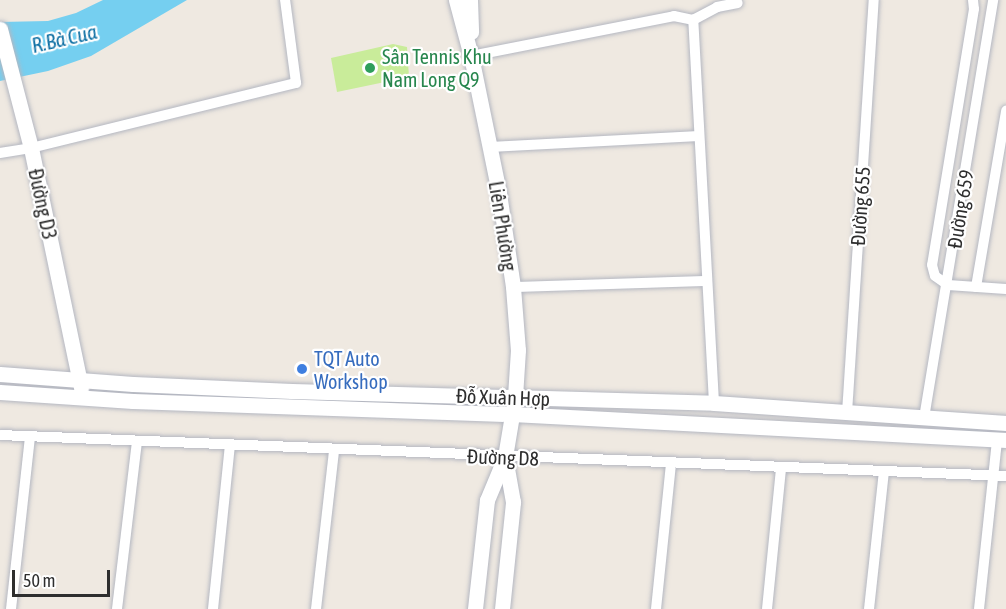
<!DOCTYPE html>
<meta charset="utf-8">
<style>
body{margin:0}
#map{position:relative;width:1006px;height:609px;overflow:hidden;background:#efe9e1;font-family:"Asap Condensed",sans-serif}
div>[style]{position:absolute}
.pitch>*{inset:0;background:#c9ec9a}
.water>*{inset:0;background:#75cff0}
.roads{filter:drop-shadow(0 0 2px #b4b7c1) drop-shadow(0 0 2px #b4b7c1)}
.street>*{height:10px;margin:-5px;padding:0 5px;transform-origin:5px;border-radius:5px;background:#fff}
.secondary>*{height:15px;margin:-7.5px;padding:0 7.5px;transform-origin:7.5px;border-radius:7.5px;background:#fff}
.dots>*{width:16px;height:16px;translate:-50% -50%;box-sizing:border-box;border:3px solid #fff;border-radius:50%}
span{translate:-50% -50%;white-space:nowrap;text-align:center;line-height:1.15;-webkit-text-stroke:4.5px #fff;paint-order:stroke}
.leisure-label{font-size:20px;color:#27864d}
.left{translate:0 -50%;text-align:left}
.street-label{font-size:20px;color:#2e2e2e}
.shop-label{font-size:20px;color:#366cbe}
.water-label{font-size:21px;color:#0d6fa3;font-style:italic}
.scale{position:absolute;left:12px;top:570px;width:98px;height:27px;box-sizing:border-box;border:3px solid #2e2e2e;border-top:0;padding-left:8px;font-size:18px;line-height:21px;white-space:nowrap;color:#2e2e2e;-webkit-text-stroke:4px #fff;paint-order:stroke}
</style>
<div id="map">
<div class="pitch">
<i style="clip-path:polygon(393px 44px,407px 47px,409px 77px,337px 92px,331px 58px)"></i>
</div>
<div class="water">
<i style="clip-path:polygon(103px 0,187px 0,91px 56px,48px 71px,0 81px,0 22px,48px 21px,76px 13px)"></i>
</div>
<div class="roads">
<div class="street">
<i style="left:973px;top:0;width:9px;rotate:84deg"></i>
<i style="left:974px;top:9px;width:259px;rotate:99.3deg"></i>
<i style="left:932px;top:265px;width:11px;rotate:75deg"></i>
<i style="left:935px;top:276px;width:16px;rotate:35deg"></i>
<i style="left:948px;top:285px;width:58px;rotate:3.9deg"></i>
<i style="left:471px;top:56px;width:207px;rotate:-11.1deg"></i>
<i style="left:674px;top:16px;width:19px;rotate:12deg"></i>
<i style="left:490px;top:147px;width:209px;rotate:-3deg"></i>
<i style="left:0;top:153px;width:31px;rotate:-9deg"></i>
<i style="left:31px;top:148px;width:273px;rotate:-13.8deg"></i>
<i style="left:296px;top:83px;width:84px;rotate:-97.5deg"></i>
<i style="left:513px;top:287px;width:194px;rotate:-1.8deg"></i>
<i style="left:976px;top:287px;width:179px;rotate:-80.3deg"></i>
<i style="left:714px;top:403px;width:384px;rotate:-93.1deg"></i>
<i style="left:693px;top:20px;width:27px;rotate:-28deg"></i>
<i style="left:717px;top:7px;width:21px;rotate:-11deg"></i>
<i style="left:847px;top:413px;width:414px;rotate:-86.3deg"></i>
<i style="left:924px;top:418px;width:424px;rotate:-80.6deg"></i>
<i style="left:0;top:435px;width:1007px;rotate:2.33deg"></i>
<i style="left:11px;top:609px;width:173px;rotate:-83.7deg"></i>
<i style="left:117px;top:609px;width:169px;rotate:-83.2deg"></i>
<i style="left:213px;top:609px;width:165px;rotate:-84.1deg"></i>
<i style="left:316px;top:609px;width:160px;rotate:-83.5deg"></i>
<i style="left:656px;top:609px;width:146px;rotate:-84.1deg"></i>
<i style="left:767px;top:609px;width:142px;rotate:-84.3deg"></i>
<i style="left:869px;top:609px;width:138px;rotate:-83.8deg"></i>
<i style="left:979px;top:609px;width:170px;rotate:-83.9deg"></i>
</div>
<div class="secondary">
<i style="left:456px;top:0;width:58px;rotate:75deg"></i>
<i style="left:471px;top:56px;width:140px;rotate:78.4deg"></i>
<i style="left:499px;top:193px;width:95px;rotate:81.5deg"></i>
<i style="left:513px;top:287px;width:63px;rotate:85.5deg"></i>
<i style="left:518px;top:350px;width:47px;rotate:93.7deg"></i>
<i style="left:515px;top:397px;width:61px;rotate:99.5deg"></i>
<i style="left:505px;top:457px;width:47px;rotate:112.7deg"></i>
<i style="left:487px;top:500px;width:110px;rotate:96.3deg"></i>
<i style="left:470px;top:0;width:32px;rotate:88deg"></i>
<i style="left:0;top:29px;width:123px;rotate:75.4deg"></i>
<i style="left:31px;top:148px;width:245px;rotate:78.2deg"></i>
<i style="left:0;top:374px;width:133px;rotate:4.3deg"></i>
<i style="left:133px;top:384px;width:159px;rotate:2.5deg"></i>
<i style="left:292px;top:391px;width:422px;rotate:1.6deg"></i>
<i style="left:714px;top:403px;width:293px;rotate:3.9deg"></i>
<i style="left:0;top:392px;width:133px;rotate:3.9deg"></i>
<i style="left:133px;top:401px;width:379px;rotate:2deg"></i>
<i style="left:512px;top:414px;width:495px;rotate:3deg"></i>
<i style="left:502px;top:609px;width:108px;rotate:-84.1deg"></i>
<i style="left:513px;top:502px;width:46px;rotate:-100.1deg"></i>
</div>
</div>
<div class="dots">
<i style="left:370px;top:68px;background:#2e9e5b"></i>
<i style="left:302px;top:369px;background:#3f7fe0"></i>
</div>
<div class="leisure-label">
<span class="left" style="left:382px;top:68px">Sân Tennis Khu<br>Nam Long Q9</span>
</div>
<div class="street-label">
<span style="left:43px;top:204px;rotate:78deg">Đường D3</span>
<span style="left:860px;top:206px;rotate:-86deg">Đường 655</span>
<span style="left:960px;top:209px;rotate:-81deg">Đường 659</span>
<span style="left:503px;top:226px;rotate:81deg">Liên Phường</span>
<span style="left:503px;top:397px;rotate:2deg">Đỗ Xuân Hợp</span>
<span style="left:503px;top:457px;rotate:2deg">Đường D8</span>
</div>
<div class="shop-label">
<span class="left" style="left:314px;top:370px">TQT Auto<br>Workshop</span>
</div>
<div class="water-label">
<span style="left:64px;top:38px;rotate:-13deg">R.Bà Cua</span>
</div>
<div class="scale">50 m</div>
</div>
